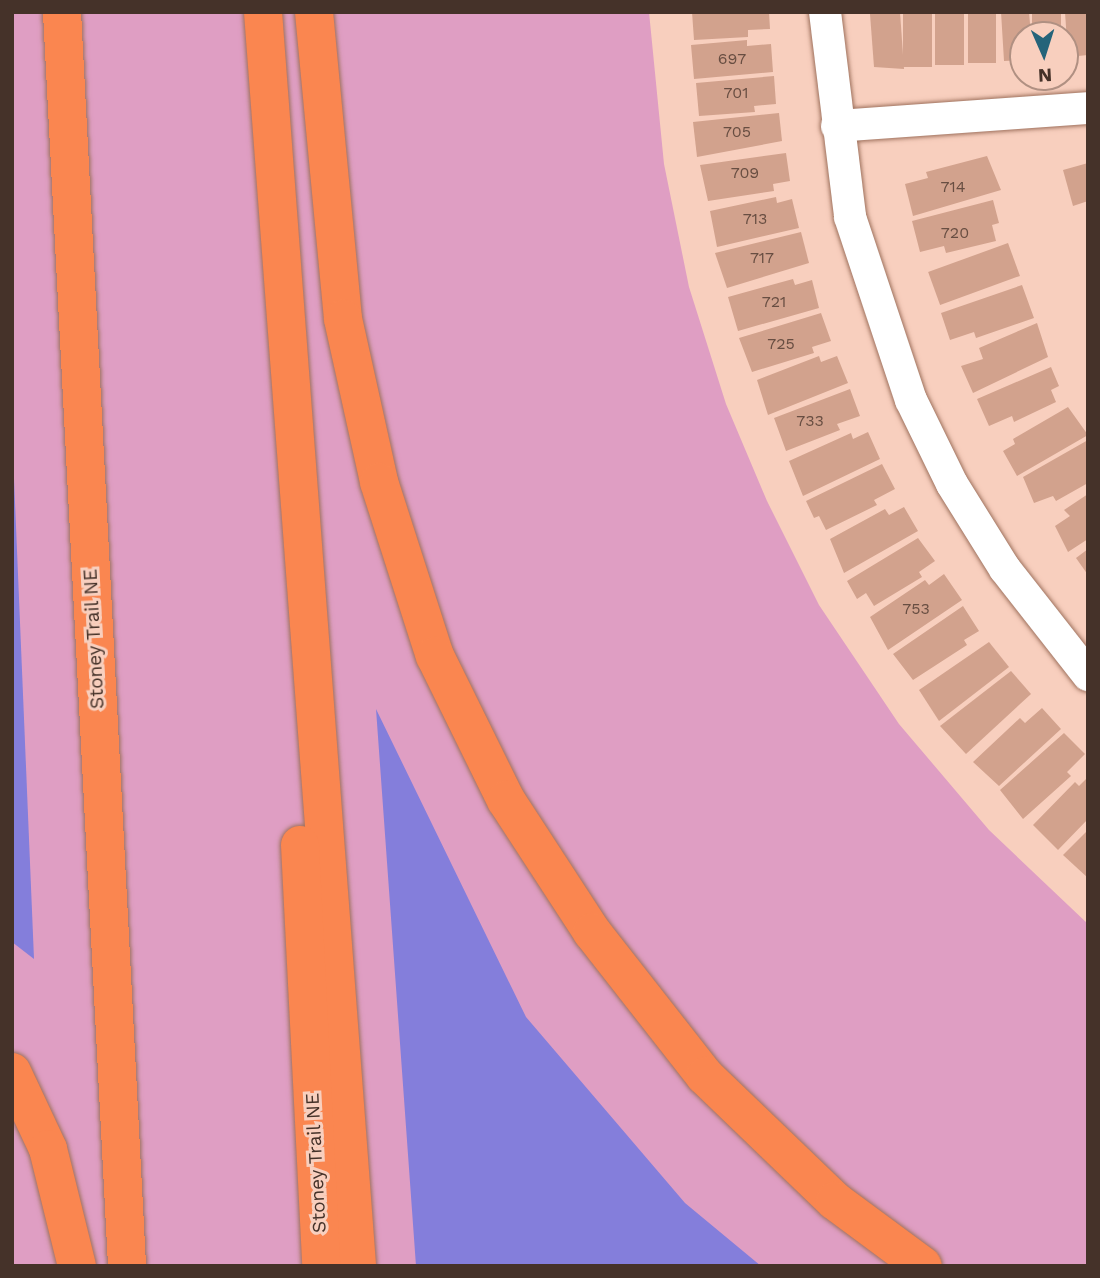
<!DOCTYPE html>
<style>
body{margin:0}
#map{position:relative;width:1100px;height:1278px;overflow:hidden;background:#f8cfbe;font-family:"Work Sans",sans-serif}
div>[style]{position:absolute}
.green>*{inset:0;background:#df9ec3}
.water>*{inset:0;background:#847edb}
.building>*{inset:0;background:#d2a28d;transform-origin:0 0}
.roads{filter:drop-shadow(0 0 2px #9f725e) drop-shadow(0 0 2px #9f725e)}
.minor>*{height:32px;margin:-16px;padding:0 16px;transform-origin:16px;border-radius:16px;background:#fff}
.highway>*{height:38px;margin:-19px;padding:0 19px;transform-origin:19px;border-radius:19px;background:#fa8650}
span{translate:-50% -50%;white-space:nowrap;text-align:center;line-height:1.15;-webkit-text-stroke:6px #f8cfbe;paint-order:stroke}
.number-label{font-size:16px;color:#684e42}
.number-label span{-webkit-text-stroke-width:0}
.street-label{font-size:19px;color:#453229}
.frame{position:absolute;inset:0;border:14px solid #453229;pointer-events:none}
.north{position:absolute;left:1009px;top:21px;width:70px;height:70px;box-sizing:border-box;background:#f8cfbe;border:2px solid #b09082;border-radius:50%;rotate:177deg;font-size:19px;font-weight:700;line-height:28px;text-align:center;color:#453229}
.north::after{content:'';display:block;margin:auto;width:24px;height:32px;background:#25647a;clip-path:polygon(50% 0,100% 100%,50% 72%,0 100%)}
</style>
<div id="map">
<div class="green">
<i style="clip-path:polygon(12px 12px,649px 12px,664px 164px,689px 287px,726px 404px,767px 501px,819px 605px,899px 724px,989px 830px,1088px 924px,1088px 1266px,12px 1266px)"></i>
</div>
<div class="water">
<i style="clip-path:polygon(12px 430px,34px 959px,12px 942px)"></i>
<i style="clip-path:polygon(376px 709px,526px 1017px,685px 1203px,761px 1266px,416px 1266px)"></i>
</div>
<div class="building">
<i style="clip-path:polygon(692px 12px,769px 12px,770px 29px,748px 30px,748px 37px,694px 40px)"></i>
<i style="clip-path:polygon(889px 12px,900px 12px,904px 69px,874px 67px,870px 14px)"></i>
<i style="left:903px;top:12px;width:29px;height:55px"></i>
<i style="left:935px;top:12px;width:29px;height:53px"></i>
<i style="left:968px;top:12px;width:28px;height:51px"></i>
<i style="clip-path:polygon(1001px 12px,1029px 12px,1031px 35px,1023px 35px,1023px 60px,1004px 61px)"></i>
<i style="left:1032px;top:12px;width:29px;height:23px"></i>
<i style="clip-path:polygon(1065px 12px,1088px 12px,1088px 55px,1068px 57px)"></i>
<i style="clip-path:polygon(747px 40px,747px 46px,771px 44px,773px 72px,694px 79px,691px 45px)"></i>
<i style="clip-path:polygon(774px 76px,776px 104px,754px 106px,755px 112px,699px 116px,696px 83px)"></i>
<i style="clip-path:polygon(779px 113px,782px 141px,697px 157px,693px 122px)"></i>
<i style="clip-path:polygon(786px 153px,790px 181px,773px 184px,774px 191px,708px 201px,700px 165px)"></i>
<i style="clip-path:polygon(987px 156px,1001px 190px,913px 216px,905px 184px,928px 178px,926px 172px)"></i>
<i style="clip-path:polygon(1088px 163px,1088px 201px,1073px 206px,1063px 170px)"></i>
<i style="clip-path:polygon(776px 197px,777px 203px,792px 199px,799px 228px,717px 247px,710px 211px)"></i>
<i style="clip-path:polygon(993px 200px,999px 223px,992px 225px,996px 241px,946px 253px,944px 246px,920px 252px,912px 221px)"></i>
<i style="clip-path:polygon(801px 232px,809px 263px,727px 288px,715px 253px)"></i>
<i style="left:1008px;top:243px;width:35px;height:85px;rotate:70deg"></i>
<i style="clip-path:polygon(793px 279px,795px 285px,812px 280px,819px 308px,738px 331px,728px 297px)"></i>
<i style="clip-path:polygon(1022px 285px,1034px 318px,976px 338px,974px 332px,950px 340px,941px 313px)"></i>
<i style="clip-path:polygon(821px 313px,831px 341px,812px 347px,814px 353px,752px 372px,739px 338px)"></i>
<i style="clip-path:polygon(1037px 323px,1048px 357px,973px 393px,961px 366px,983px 359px,979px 348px)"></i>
<i style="clip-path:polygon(819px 356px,821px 362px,837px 356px,848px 383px,768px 415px,757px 380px)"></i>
<i style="clip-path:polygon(1051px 367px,1059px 386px,1051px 390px,1056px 402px,1014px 422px,1012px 416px,989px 426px,977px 399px)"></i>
<i style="clip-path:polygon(850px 389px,860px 416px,837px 424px,840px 430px,786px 451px,774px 418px)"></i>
<i style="clip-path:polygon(1068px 407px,1088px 435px,1017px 476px,1003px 451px,1015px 444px,1013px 439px)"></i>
<i style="clip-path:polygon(868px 432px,880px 459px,803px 496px,789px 461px,851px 433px,853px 439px)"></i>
<i style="clip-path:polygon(1088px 440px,1088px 483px,1056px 501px,1053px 496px,1034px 503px,1023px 477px)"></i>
<i style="clip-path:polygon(882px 464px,895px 489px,874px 500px,877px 505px,826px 530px,819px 516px,814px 518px,806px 501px)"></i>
<i style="clip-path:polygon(1088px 494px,1088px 539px,1068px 552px,1055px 526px,1070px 516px,1064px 510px)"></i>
<i style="clip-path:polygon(904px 507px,918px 531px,844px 573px,830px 539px,885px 509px,889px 515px)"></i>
<i style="clip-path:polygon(918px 538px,935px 561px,919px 572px,922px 577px,874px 606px,866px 593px,857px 599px,847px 581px)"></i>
<i style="clip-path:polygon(1088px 549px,1088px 575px,1076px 558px)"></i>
<i style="clip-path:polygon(944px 574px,962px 600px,888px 650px,870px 617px,925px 580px,929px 585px)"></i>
<i style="clip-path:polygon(963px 606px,979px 631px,964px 640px,967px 645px,913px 680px,893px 654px)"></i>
<i style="clip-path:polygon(989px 642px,1009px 667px,939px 721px,919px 690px)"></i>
<i style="clip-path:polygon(1011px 671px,1031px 694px,966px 754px,940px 726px)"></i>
<i style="clip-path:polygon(1042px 708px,1061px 729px,999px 786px,973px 762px,1020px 718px,1025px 723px)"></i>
<i style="clip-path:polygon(1064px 733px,1085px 754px,1067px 772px,1071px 776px,1023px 819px,1000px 790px)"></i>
<i style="clip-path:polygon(1088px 777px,1088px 819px,1058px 850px,1033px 825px,1075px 782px,1079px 786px)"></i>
<i style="clip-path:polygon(1088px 830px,1088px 878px,1063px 855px)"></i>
</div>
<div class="roads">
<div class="minor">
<i style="left:825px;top:12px;width:207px;rotate:83deg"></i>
<i style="left:850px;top:217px;width:193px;rotate:71.6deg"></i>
<i style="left:911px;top:400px;width:93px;rotate:64deg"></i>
<i style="left:952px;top:484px;width:100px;rotate:58.1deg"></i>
<i style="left:1005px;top:569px;width:135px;rotate:51.9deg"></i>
<i style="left:837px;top:126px;width:252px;rotate:-4.1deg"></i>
</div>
<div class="highway">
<i style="left:62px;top:12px;width:1256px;rotate:87.03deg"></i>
<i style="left:263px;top:12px;width:1258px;rotate:85.71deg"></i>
<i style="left:314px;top:12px;width:308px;rotate:84.6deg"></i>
<i style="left:343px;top:319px;width:167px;rotate:77.5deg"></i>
<i style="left:379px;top:482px;width:183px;rotate:72.2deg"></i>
<i style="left:435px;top:656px;width:161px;rotate:63.8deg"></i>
<i style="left:506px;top:800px;width:158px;rotate:56.9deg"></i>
<i style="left:592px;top:932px;width:183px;rotate:51.9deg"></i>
<i style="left:705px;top:1076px;width:180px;rotate:43.9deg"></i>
<i style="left:835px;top:1201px;width:109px;rotate:36.5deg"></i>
<i style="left:300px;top:845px;width:422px;rotate:87.1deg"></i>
<i style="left:12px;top:1072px;width:85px;rotate:64.9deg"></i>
<i style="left:48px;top:1149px;width:121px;rotate:76.1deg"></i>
</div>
</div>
<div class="number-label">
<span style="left:732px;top:59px">697</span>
<span style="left:736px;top:93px">701</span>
<span style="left:737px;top:132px">705</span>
<span style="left:745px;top:173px">709</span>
<span style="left:953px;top:187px">714</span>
<span style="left:755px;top:219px">713</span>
<span style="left:955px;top:233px">720</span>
<span style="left:762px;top:258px">717</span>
<span style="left:774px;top:302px">721</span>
<span style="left:781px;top:344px">725</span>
<span style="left:810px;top:421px">733</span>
<span style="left:916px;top:609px">753</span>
</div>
<div class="street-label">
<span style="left:94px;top:639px;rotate:-93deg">Stoney Trail NE</span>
<span style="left:316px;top:1163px;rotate:-93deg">Stoney Trail NE</span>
</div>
<div class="frame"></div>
<div class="north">N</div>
</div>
